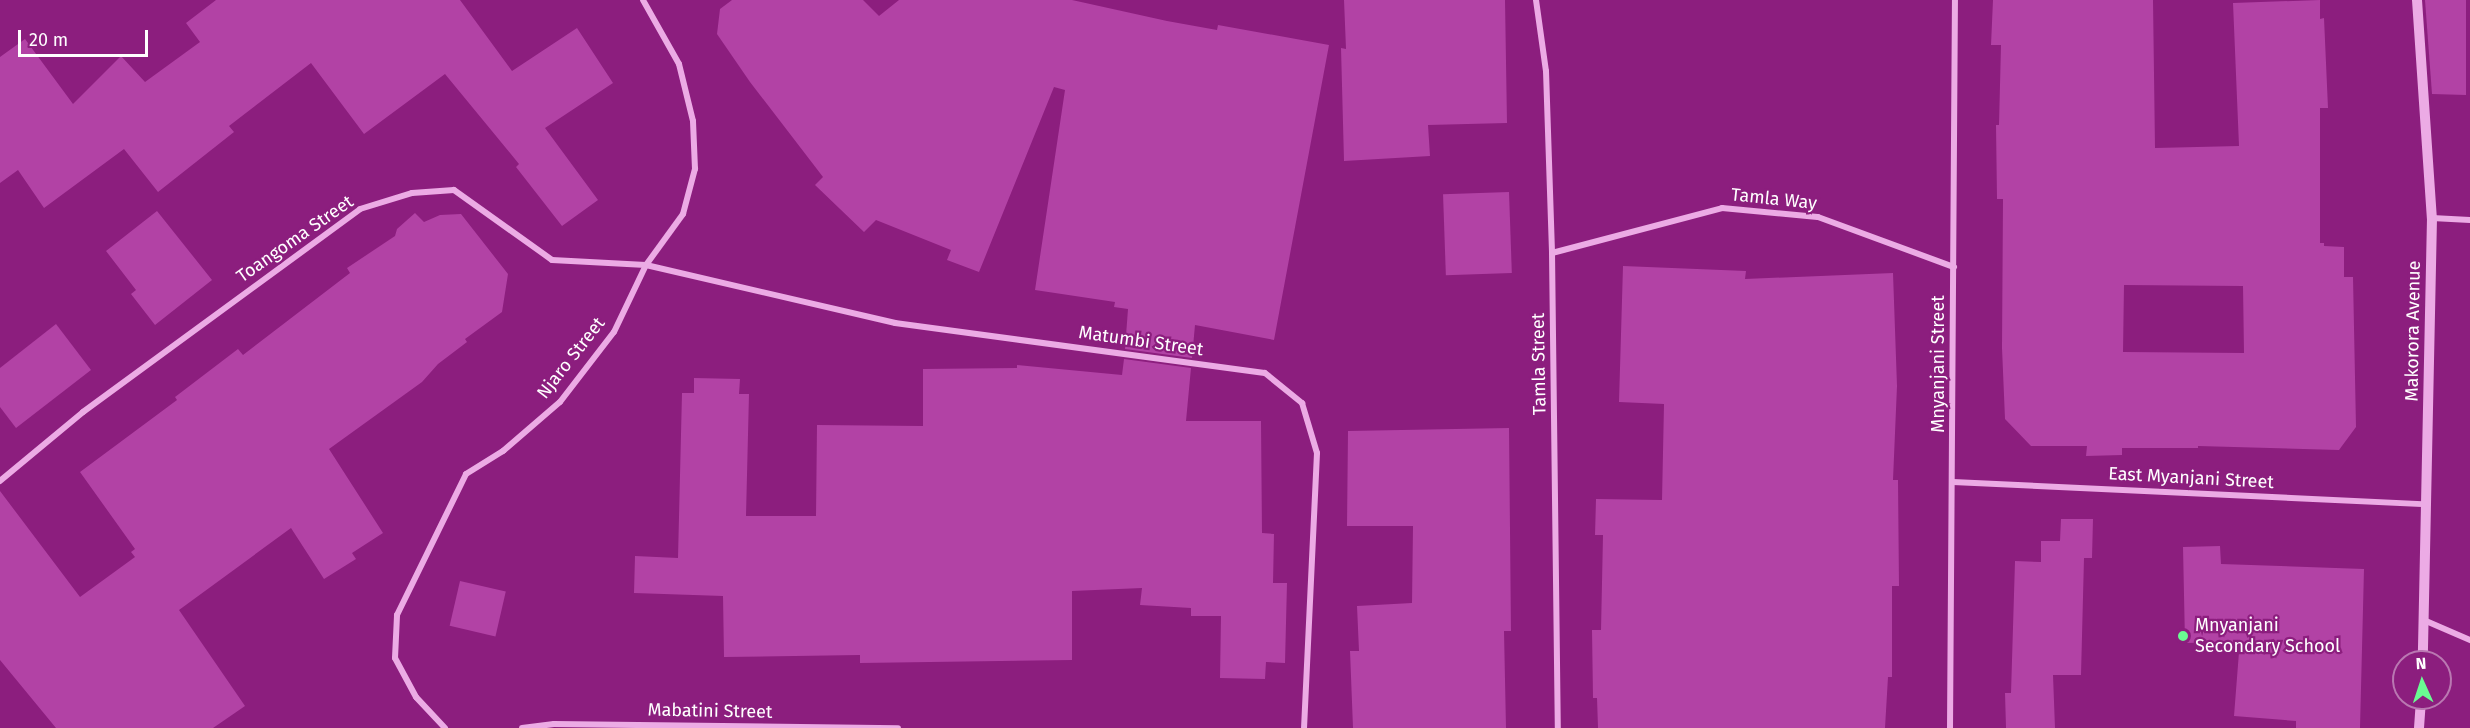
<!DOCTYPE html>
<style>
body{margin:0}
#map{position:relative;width:2470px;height:728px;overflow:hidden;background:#8c1e7e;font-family:"Fira Sans",sans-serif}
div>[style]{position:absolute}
.building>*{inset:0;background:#b242a5;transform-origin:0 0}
.minor>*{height:6px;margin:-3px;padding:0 3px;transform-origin:3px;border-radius:3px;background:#ecabe5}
.tertiary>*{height:10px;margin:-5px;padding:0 5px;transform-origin:5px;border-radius:5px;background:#ecabe5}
.dots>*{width:16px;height:16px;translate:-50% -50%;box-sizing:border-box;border:3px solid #8c1e7e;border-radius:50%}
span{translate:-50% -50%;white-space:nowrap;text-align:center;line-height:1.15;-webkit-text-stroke:4.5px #8c1e7e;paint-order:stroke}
.street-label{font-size:18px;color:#fff}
.poi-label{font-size:18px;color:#fff}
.left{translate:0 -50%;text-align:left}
.north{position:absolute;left:2392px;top:650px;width:60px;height:60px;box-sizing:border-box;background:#8c1e7e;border:2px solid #ba78b2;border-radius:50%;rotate:357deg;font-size:16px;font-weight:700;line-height:24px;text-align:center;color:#fff}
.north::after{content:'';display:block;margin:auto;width:21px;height:27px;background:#6afb92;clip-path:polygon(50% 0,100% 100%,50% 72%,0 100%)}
.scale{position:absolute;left:18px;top:30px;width:130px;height:27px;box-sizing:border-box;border:3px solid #fff;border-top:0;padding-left:8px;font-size:18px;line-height:21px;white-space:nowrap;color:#fff;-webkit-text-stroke:4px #8c1e7e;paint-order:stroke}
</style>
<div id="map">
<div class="building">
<i style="clip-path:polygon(216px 0,460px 0,512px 71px,577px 28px,613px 83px,545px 128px,598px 200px,562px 226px,516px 167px,519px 164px,445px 74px,364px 134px,311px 63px,229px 126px,234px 132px,158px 192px,124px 149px,44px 208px,18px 170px,0 183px,0 57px,25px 39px,73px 104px,121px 56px,145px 82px,200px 42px,186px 23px)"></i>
<i style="clip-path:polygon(732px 0,863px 0,879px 16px,899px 0,1072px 0,1167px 21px,1217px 30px,1218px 25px,1329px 45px,1274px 340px,1195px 325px,1192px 358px,1125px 349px,1128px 309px,1114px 307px,1115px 302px,1035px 290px,1065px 90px,1054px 87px,979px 272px,947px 260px,951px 250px,876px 220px,864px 232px,815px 185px,823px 177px,750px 82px,717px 34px,720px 9px)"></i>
<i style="clip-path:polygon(1344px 0,1505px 0,1507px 123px,1428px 125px,1430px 156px,1344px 161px,1341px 48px,1346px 49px)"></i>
<i style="clip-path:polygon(evenodd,1993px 0,2153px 0,2155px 148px,2239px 146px,2233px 3px,2320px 0,2320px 19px,2324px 18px,2328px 108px,2320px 108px,2320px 243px,2324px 243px,2324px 246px,2344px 247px,2344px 277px,2353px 277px,2356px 427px,2339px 450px,2198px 446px,2198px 448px,2122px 448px,2122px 455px,2086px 456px,2087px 446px,2031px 446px,2005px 419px,2002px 348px,2003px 199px,1997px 199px,1996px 125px,1999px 125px,2001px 45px,1991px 45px,1993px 0,2124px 285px,2243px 286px,2244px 353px,2123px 352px,2124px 285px)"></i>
<i style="clip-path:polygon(2425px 0,2466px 0,2466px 95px,2432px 94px)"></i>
<i style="left:1509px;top:192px;width:81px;height:66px;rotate:88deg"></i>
<i style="clip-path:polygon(157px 211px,212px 280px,155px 325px,131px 294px,136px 290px,106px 251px)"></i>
<i style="clip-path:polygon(415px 213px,424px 222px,440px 215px,461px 214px,508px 274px,502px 312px,465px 339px,467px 342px,438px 364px,422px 382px,329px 449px,383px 533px,352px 553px,356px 559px,324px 579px,291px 528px,179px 610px,245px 706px,213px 728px,56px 728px,0 660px,0 491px,80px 597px,135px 557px,131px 552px,135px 549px,80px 472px,177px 400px,175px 397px,238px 349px,243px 355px,350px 273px,347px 268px,395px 236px,397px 229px)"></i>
<i style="clip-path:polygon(1623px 266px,1746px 271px,1745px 279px,1893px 273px,1897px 386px,1893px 480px,1898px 480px,1899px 586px,1892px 586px,1892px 677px,1888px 677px,1885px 728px,1598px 728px,1597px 698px,1593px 698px,1592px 630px,1601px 630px,1603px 535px,1595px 535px,1596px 499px,1662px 500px,1664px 404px,1619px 402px)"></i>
<i style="clip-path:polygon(56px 324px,91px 370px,16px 428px,0 407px,0 368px)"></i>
<i style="clip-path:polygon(1124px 359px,1191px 368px,1186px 421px,1261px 421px,1262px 533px,1274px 534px,1273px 583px,1287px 583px,1285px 663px,1266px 662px,1265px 679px,1220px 678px,1221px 616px,1191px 616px,1191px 608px,1140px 605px,1142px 588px,1072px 591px,1072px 660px,860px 663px,860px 655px,724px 657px,723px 596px,634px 593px,635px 556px,678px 558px,682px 393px,694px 393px,694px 378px,740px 379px,739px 394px,749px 394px,746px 516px,816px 516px,817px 425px,923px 426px,923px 369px,1017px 368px,1017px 365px,1122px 375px)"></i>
<i style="clip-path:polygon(1509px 428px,1511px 631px,1504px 631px,1506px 728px,1353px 728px,1350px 651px,1359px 651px,1357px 606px,1412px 603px,1413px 526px,1347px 526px,1348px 431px)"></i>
<i style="clip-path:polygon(2061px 519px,2093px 519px,2092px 558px,2084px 558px,2081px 675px,2053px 675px,2055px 728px,2006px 728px,2005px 693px,2011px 693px,2015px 561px,2041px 562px,2041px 541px,2060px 541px)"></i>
<i style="clip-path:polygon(2220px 546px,2221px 564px,2364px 569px,2360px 728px,2296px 728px,2296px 721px,2234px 716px,2239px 652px,2234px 652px,2234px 642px,2185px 643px,2183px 547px)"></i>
<i style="left:460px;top:581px;width:47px;height:46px;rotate:13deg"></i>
</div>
<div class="minor">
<i style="left:1536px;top:0;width:72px;rotate:82deg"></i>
<i style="left:1546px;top:71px;width:182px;rotate:88.1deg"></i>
<i style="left:1552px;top:253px;width:475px;rotate:89.3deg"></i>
<i style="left:2432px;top:218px;width:38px;rotate:3deg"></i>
<i style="left:1552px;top:253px;width:176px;rotate:-14.8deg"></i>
<i style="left:1722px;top:208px;width:96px;rotate:5.4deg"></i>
<i style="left:1818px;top:217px;width:145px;rotate:20.2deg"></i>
<i style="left:0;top:481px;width:108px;rotate:-39.7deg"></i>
<i style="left:83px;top:412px;width:343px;rotate:-36.2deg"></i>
<i style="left:360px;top:209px;width:54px;rotate:-17.1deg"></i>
<i style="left:412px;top:193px;width:42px;rotate:-4.1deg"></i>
<i style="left:454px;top:190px;width:120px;rotate:35.5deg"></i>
<i style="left:552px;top:260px;width:94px;rotate:3deg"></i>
<i style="left:646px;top:265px;width:256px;rotate:13.1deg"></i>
<i style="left:895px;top:323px;width:373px;rotate:7.7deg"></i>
<i style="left:1265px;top:373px;width:48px;rotate:39deg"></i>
<i style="left:1302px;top:403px;width:52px;rotate:73.3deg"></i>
<i style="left:1317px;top:453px;width:275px;rotate:92.7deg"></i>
<i style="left:1953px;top:482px;width:475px;rotate:2.7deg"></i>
<i style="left:2426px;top:621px;width:48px;rotate:23.4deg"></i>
<i style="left:445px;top:728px;width:42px;rotate:-133.1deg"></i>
<i style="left:416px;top:697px;width:44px;rotate:-118.3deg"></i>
<i style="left:395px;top:658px;width:43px;rotate:-87.3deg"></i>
<i style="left:397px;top:615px;width:157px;rotate:-63.9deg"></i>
<i style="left:466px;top:474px;width:44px;rotate:-31.9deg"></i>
<i style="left:503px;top:451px;width:75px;rotate:-40.7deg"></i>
<i style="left:560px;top:402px;width:88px;rotate:-52.4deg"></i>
<i style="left:614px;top:332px;width:74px;rotate:-64.5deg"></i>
<i style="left:646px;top:265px;width:63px;rotate:-54deg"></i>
<i style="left:683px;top:214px;width:47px;rotate:-75.1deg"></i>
<i style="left:695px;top:169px;width:48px;rotate:-92.4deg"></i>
<i style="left:693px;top:121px;width:59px;rotate:-103.8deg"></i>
<i style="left:679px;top:64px;width:73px;rotate:-119.4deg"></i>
<i style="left:522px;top:728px;width:32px;rotate:-7deg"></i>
<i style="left:554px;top:724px;width:344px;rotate:0.7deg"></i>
<i style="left:1950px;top:728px;width:728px;rotate:-89.61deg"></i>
</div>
<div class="tertiary">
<i style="left:2417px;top:0;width:219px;rotate:86.1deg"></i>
<i style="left:2432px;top:218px;width:444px;rotate:91.2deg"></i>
<i style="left:2419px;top:728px;width:30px;rotate:-86deg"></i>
</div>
<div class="dots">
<i style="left:2183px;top:636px;background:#6afb92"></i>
</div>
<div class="street-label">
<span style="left:1774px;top:199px;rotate:6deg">Tamla Way</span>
<span style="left:295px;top:239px;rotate:-35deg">Toangoma Street</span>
<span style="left:2413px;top:331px;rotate:-89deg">Makorora Avenue</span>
<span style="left:1141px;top:341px;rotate:8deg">Matumbi Street</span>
<span style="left:571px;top:358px;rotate:-52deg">Njaro Street</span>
<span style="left:1539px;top:364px;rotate:-91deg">Tamla Street</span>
<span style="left:1938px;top:364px;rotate:-90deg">Mnyanjani Street</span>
<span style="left:2191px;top:478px;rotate:3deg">East Myanjani Street</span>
<span style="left:710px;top:711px;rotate:1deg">Mabatini Street</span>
</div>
<div class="poi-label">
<span class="left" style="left:2195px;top:636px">Mnyanjani<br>Secondary School</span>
</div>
<div class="north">N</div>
<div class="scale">20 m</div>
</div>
